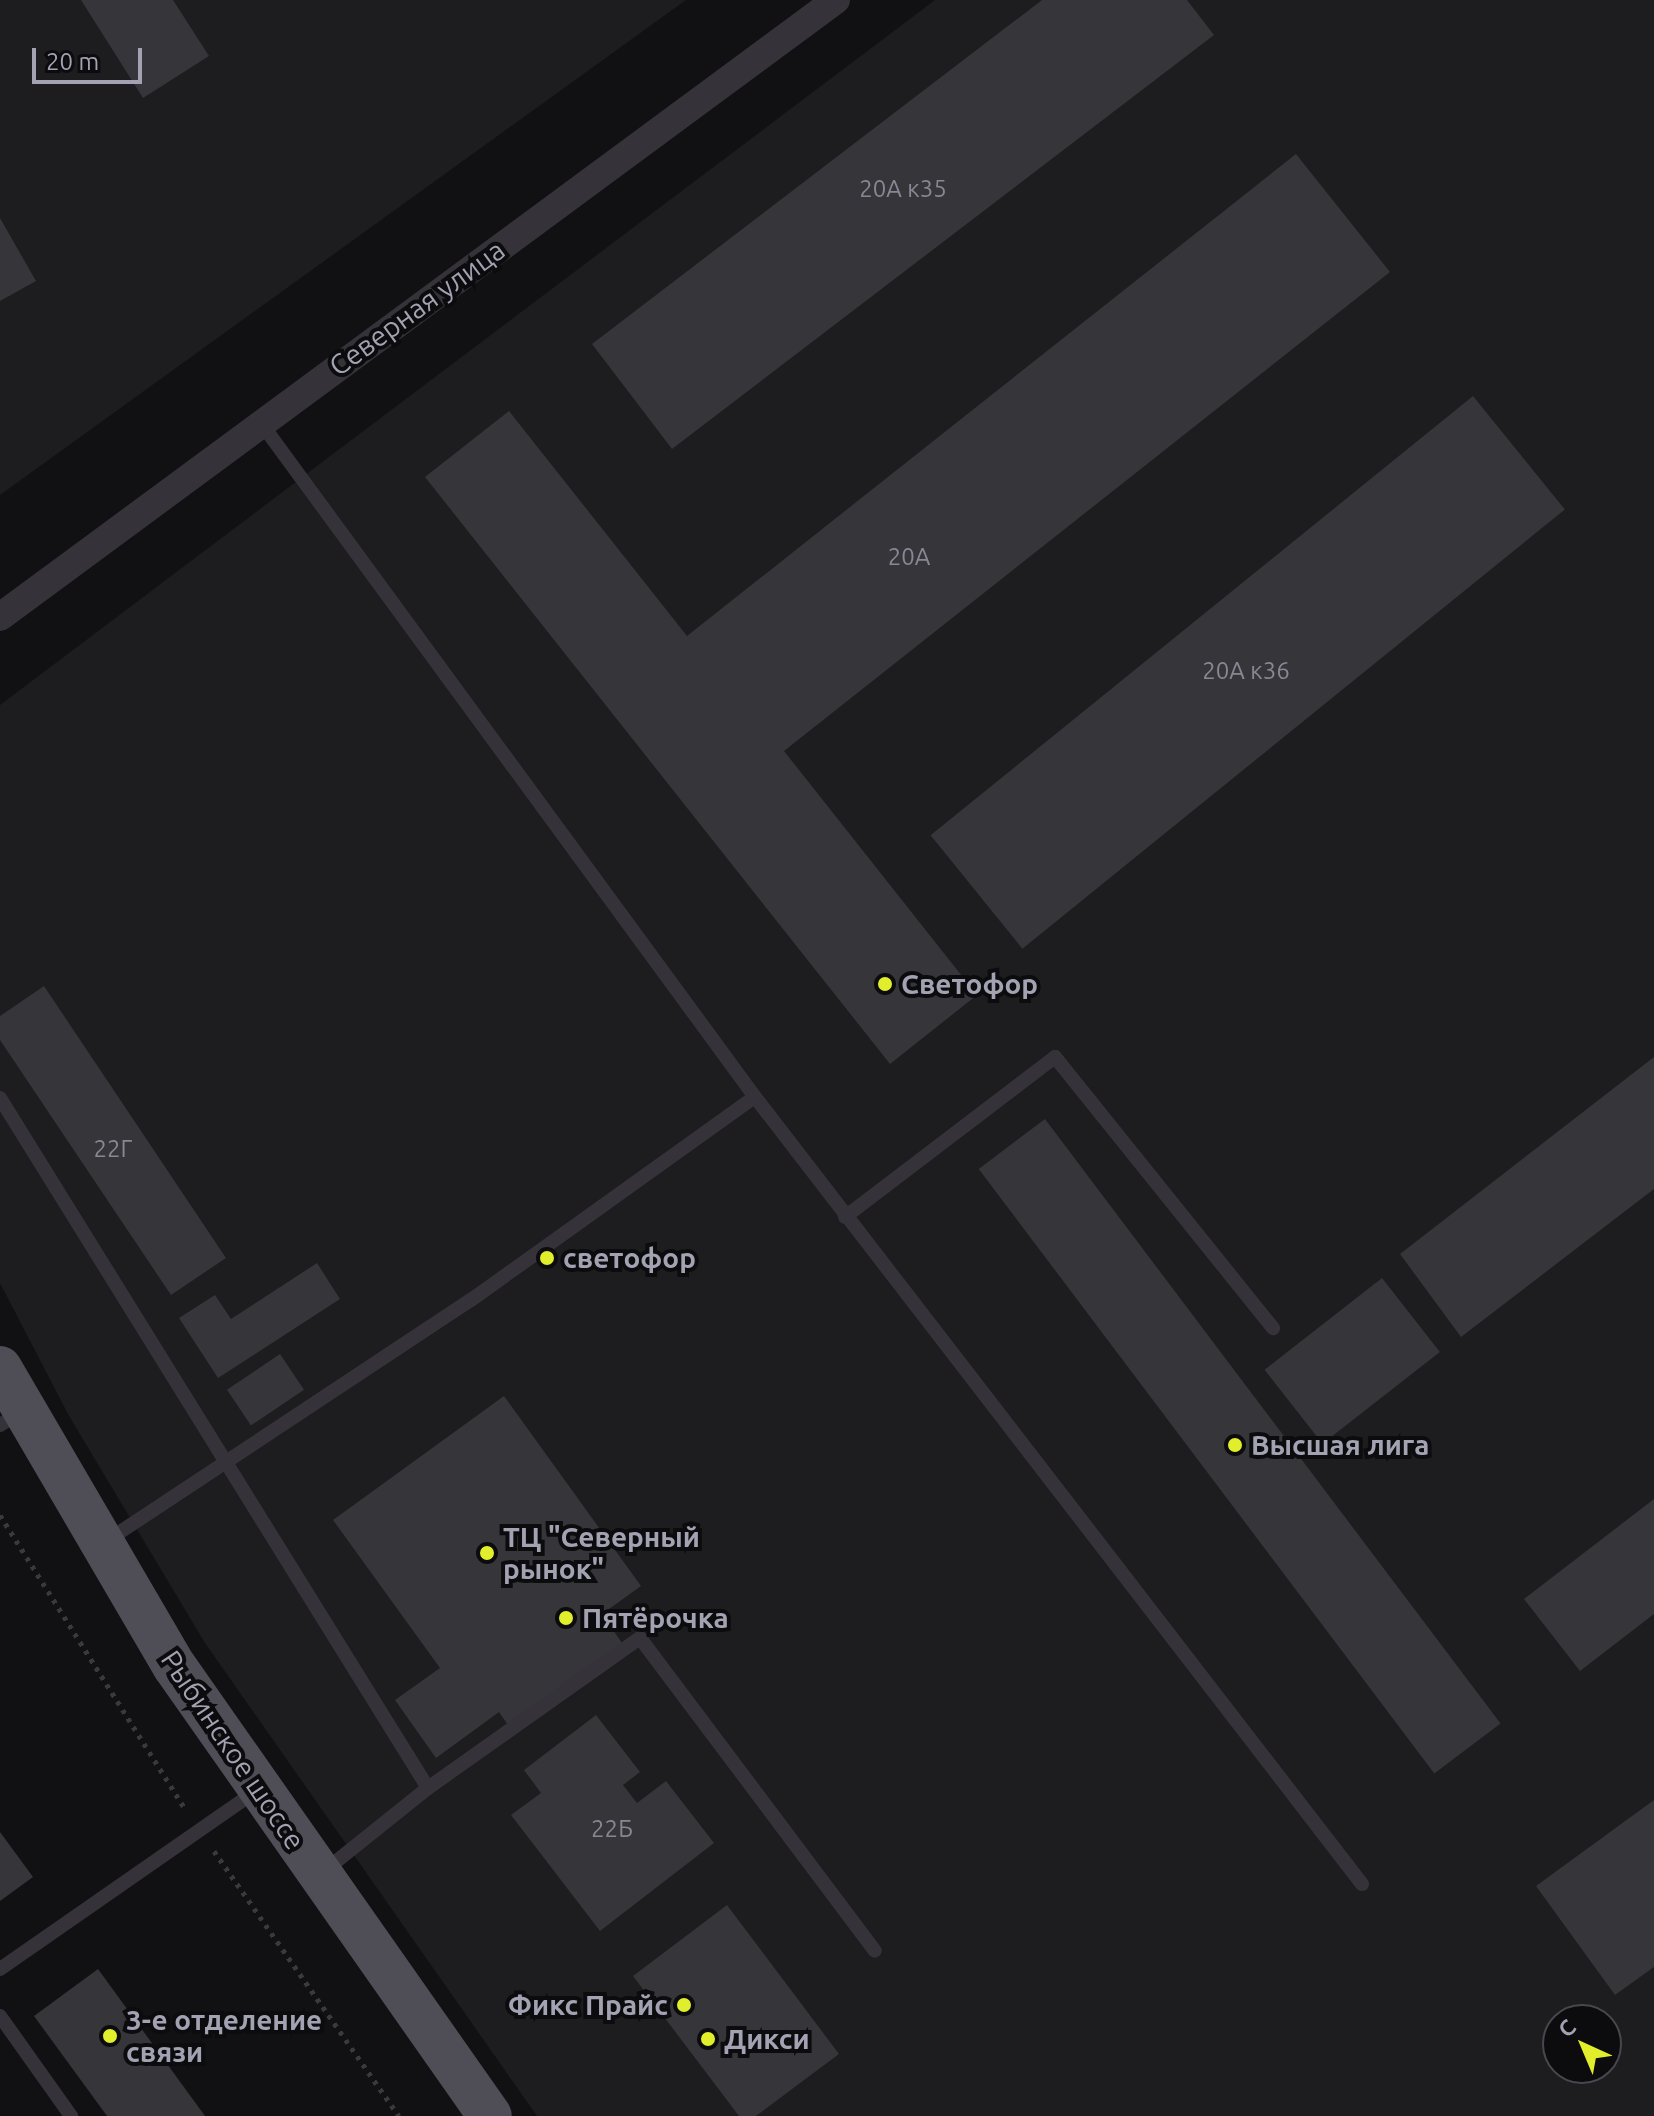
<!DOCTYPE html>
<meta charset="utf-8">
<style>
body{margin:0}
#map{position:relative;width:1654px;height:2116px;overflow:hidden;background:#111012;font-family:Ubuntu,sans-serif}
div>[style]{position:absolute}
.built>*{inset:0;background:#1d1c1f}
.building>*{inset:0;background:#36353a;transform-origin:0 0}
.path>*{height:5px;margin-top:-2.5px;transform-origin:0;background:repeating-linear-gradient(90deg,#3a3940 0 4px,transparent 0 10px)}
.service>*{height:14px;margin:-7px;padding:0 7px;transform-origin:7px;border-radius:7px;background:#353339}
.minor>*{height:28px;margin:-14px;padding:0 14px;transform-origin:14px;border-radius:14px;background:#353339}
.primary>*{height:44px;margin:-22px;padding:0 22px;transform-origin:22px;border-radius:22px;background:#4f4d55}
.dots>*{width:22px;height:22px;translate:-50% -50%;box-sizing:border-box;border:4px solid #0c0b0d;border-radius:50%}
span{translate:-50% -50%;white-space:nowrap;text-align:center;line-height:1.15;-webkit-text-stroke:8px #0c0b0d;paint-order:stroke}
.number-label{font-size:24px;color:#888794}
.number-label span{-webkit-text-stroke-width:0}
.street-label{font-size:28px;color:#a3a2b2}
.poi-label{font-size:28px;color:#a3a2b2;font-weight:700}
.left{translate:0 -50%;text-align:left}
.right{translate:-100% -50%;text-align:right}
.north{position:absolute;left:1542px;top:2004px;width:80px;height:80px;box-sizing:border-box;background:#0c0b0d;border:2px solid #48474f;border-radius:50%;rotate:316deg;font-size:22px;font-weight:700;line-height:32px;text-align:center;color:#a3a2b2}
.north::after{content:'';display:block;margin:auto;width:28px;height:36px;background:#e0ee2c;clip-path:polygon(50% 0,100% 100%,50% 72%,0 100%)}
.scale{position:absolute;left:32px;top:48px;width:110px;height:36px;box-sizing:border-box;border:4px solid #a3a2b2;border-top:0;padding-left:10px;font-size:24px;line-height:28px;white-space:nowrap;color:#a3a2b2;-webkit-text-stroke:6px #0c0b0d;paint-order:stroke}
</style>
<div id="map">
<div class="built">
<i style="clip-path:polygon(0 0,686px 0,0 495px)"></i>
<i style="clip-path:polygon(evenodd,935px 0,1654px 0,1654px 2116px,537px 2116px,205px 1643px,69px 1416px,0 1283px,0 705px,935px 0,1558px 2020px,1606px 2020px,1606px 2068px,1558px 2068px,1558px 2020px)"></i>
</div>
<div class="building">
<i style="clip-path:polygon(81px 0,173px 0,209px 56px,143px 98px)"></i>
<i style="clip-path:polygon(1042px 0,1187px 0,1214px 35px,672px 449px,592px 344px)"></i>
<i style="clip-path:polygon(1296px 154px,1390px 272px,784px 751px,977px 995px,890px 1064px,425px 477px,509px 411px,687px 636px)"></i>
<i style="clip-path:polygon(0 218px,36px 281px,0 301px)"></i>
<i style="left:1473px;top:396px;width:146px;height:698px;rotate:51deg"></i>
<i style="clip-path:polygon(44px 986px,226px 1258px,171px 1295px,0 1040px,0 1016px)"></i>
<i style="clip-path:polygon(1654px 1057px,1654px 1189px,1461px 1337px,1400px 1254px)"></i>
<i style="left:1045px;top:1119px;width:757px;height:83px;rotate:53deg"></i>
<i style="clip-path:polygon(317px 1263px,340px 1299px,218px 1378px,179px 1318px,215px 1295px,231px 1319px)"></i>
<i style="left:1382px;top:1278px;width:94px;height:149px;rotate:52deg"></i>
<i style="left:280px;top:1354px;width:43px;height:64px;rotate:56deg"></i>
<i style="clip-path:polygon(504px 1396px,641px 1586px,602px 1614px,622px 1643px,508px 1725px,499px 1712px,436px 1758px,395px 1700px,440px 1668px,333px 1520px)"></i>
<i style="clip-path:polygon(1654px 1499px,1654px 1614px,1580px 1671px,1524px 1599px)"></i>
<i style="clip-path:polygon(596px 1715px,640px 1772px,623px 1785px,637px 1803px,666px 1781px,714px 1843px,600px 1931px,511px 1815px,541px 1793px,524px 1770px)"></i>
<i style="clip-path:polygon(1654px 1800px,1654px 1967px,1615px 1995px,1536px 1886px)"></i>
<i style="clip-path:polygon(0 1832px,33px 1877px,0 1901px)"></i>
<i style="clip-path:polygon(727px 1905px,839px 2054px,756px 2116px,739px 2116px,633px 1976px)"></i>
<i style="clip-path:polygon(98px 1969px,205px 2116px,107px 2116px,34px 2016px)"></i>
</div>
<div class="path">
<i style="left:0;top:1515px;width:349px;rotate:57.8deg"></i>
<i style="left:214px;top:1851px;width:323px;rotate:55.1deg"></i>
</div>
<div class="service">
<i style="left:261px;top:423px;width:836px;rotate:53.76deg"></i>
<i style="left:755px;top:1097px;width:994px;rotate:52.36deg"></i>
<i style="left:0;top:1098px;width:812px;rotate:58.19deg"></i>
<i style="left:845px;top:1217px;width:264px;rotate:-37.3deg"></i>
<i style="left:1055px;top:1057px;width:348px;rotate:51.2deg"></i>
<i style="left:0;top:1425px;width:25px;rotate:-32deg"></i>
<i style="left:108px;top:1540px;width:435px;rotate:-33.5deg"></i>
<i style="left:471px;top:1300px;width:349px;rotate:-35.6deg"></i>
<i style="left:323px;top:1872px;width:134px;rotate:-38.7deg"></i>
<i style="left:428px;top:1788px;width:260px;rotate:-35.3deg"></i>
<i style="left:640px;top:1638px;width:391px;rotate:53.1deg"></i>
<i style="left:0;top:1969px;width:310px;rotate:-34.8deg"></i>
<i style="left:0;top:2016px;width:123px;rotate:54.6deg"></i>
</div>
<div class="minor">
<i style="left:0;top:617px;width:1039px;rotate:-36.43deg"></i>
</div>
<div class="primary">
<i style="left:0;top:1368px;width:346px;rotate:59.7deg"></i>
<i style="left:175px;top:1667px;width:548px;rotate:54.95deg"></i>
</div>
<div class="dots">
<i style="left:885px;top:984px;background:#e0ee2c"></i>
<i style="left:547px;top:1258px;background:#e0ee2c"></i>
<i style="left:1235px;top:1445px;background:#e0ee2c"></i>
<i style="left:487px;top:1553px;background:#e0ee2c"></i>
<i style="left:566px;top:1618px;background:#e0ee2c"></i>
<i style="left:684px;top:2005px;background:#e0ee2c"></i>
<i style="left:110px;top:2036px;background:#e0ee2c"></i>
<i style="left:708px;top:2039px;background:#e0ee2c"></i>
</div>
<div class="number-label">
<span style="left:903px;top:189px">20А к35</span>
<span style="left:909px;top:557px">20А</span>
<span style="left:1246px;top:671px">20А к36</span>
<span style="left:113px;top:1149px">22Г</span>
<span style="left:612px;top:1829px">22Б</span>
</div>
<div class="street-label">
<span style="left:417px;top:308px;rotate:-36deg">Северная улица</span>
<span style="left:233px;top:1750px;rotate:56deg">Рыбинское шоссе</span>
</div>
<div class="poi-label">
<span class="left" style="left:901px;top:984px">Светофор</span>
<span class="left" style="left:563px;top:1258px">светофор</span>
<span class="left" style="left:1251px;top:1445px">Высшая лига</span>
<span class="left" style="left:503px;top:1553px">ТЦ "Северный<br>рынок"</span>
<span class="left" style="left:582px;top:1618px">Пятёрочка</span>
<span class="right" style="left:668px;top:2005px">Фикс Прайс</span>
<span class="left" style="left:126px;top:2036px">3-е отделение<br>связи</span>
<span class="left" style="left:724px;top:2039px">Дикси</span>
</div>
<div class="north">С</div>
<div class="scale">20 m</div>
</div>
